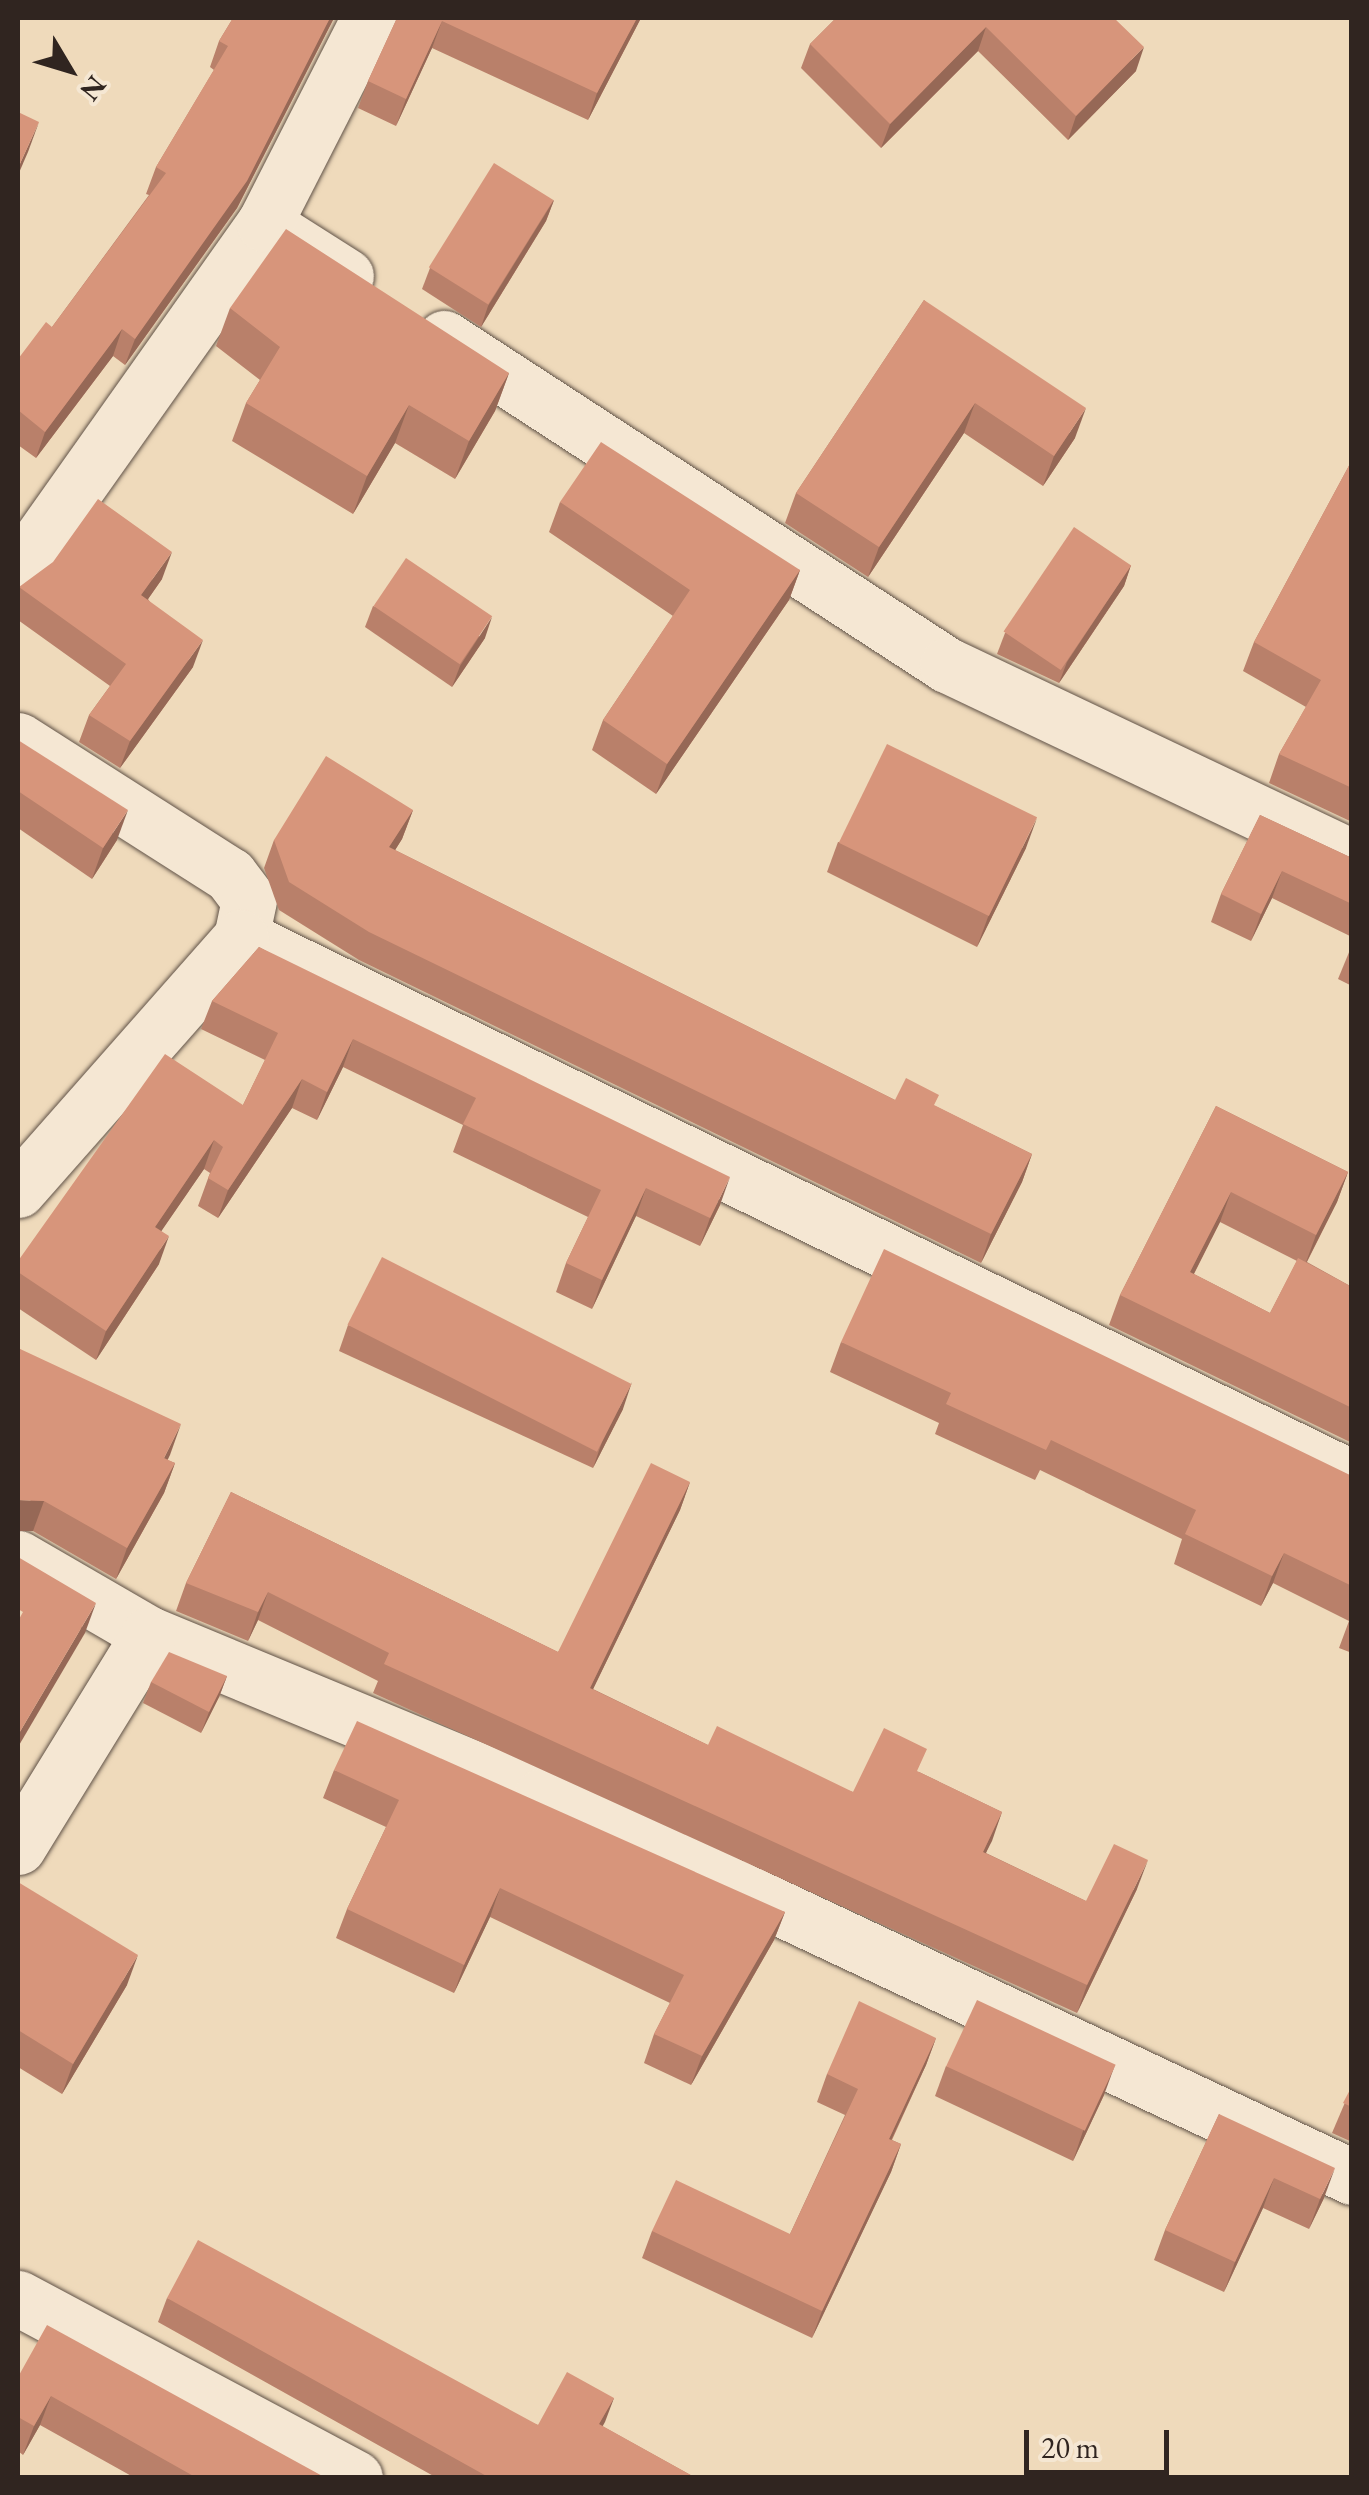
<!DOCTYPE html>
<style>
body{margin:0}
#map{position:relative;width:1369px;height:2495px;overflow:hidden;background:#efdabb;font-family:"EB Garamond",serif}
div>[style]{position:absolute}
.roads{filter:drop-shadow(0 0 2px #605247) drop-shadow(0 0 2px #605247)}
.minor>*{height:55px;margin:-27.5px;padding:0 27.5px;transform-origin:27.5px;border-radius:27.5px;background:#f5e7d3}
.wall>*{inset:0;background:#b9806a}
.shaded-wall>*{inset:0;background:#966856}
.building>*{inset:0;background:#d7957b;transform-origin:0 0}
span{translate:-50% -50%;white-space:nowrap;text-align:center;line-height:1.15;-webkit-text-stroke:9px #f5e7d3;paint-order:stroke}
.frame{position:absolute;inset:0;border:20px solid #302520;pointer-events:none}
.north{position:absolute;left:20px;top:20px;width:100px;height:100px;-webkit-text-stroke:8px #f5e7d3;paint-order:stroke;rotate:128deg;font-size:28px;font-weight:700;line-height:40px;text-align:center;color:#302520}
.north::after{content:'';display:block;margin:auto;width:35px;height:45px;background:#302520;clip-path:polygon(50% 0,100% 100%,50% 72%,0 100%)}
.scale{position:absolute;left:1024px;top:2430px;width:145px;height:45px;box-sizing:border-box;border:5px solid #302520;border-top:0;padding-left:12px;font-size:30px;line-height:35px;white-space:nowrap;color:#302520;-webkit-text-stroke:8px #f5e7d3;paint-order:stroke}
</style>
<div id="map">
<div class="roads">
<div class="minor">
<i style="left:264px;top:224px;width:97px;rotate:32.4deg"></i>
<i style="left:444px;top:338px;width:600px;rotate:33.03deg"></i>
<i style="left:947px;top:665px;width:448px;rotate:25.4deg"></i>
<i style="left:18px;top:571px;width:425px;rotate:-54.7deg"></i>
<i style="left:264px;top:224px;width:231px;rotate:-63deg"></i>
<i style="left:18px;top:740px;width:251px;rotate:32.5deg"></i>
<i style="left:230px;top:875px;width:31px;rotate:53deg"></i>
<i style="left:249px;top:900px;width:38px;rotate:102deg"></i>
<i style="left:241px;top:937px;width:1236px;rotate:25.96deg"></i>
<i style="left:18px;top:1190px;width:337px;rotate:-48.6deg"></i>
<i style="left:18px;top:1558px;width:151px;rotate:30.1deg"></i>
<i style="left:149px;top:1634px;width:424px;rotate:22.5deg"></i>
<i style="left:541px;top:1796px;width:896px;rotate:25.16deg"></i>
<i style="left:18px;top:1847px;width:250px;rotate:-58.4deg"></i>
<i style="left:18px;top:2298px;width:382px;rotate:28.1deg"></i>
</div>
</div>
<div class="wall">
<i style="clip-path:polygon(233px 18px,334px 18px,237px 208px,125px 365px,113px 356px,36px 458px,18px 445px,18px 359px,52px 327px,149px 195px,146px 194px,156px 167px,214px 70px,210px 67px,219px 41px)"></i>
<i style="clip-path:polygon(397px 18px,641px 18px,588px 120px,432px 48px,396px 126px,358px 108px,368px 81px)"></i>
<i style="clip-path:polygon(836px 18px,1114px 18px,1136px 71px,1068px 140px,978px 51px,881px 148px,801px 68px,810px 44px)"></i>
<i style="clip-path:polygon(554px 200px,546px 221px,481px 327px,422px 289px,430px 268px)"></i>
<i style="clip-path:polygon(924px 300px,1075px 438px,1043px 486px,964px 433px,868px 577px,785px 523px,796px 493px)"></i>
<i style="clip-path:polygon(230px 308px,509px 373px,495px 411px,455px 479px,395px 443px,353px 514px,232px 441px,246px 403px,260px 380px,216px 346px)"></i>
<i style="clip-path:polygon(1352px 460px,1352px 822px,1269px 783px,1279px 754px,1306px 707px,1243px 671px,1254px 642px)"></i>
<i style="clip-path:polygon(560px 502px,800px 570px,789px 600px,656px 794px,592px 750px,603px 720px,673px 616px,549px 532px)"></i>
<i style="clip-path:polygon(1131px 565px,1124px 586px,1059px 683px,997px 654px,1005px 633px)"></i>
<i style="clip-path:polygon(162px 579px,148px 599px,193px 667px,120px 768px,79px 742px,89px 715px,110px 686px,18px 620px,18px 592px,19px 587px)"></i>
<i style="clip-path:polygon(373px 606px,485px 638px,452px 687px,365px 627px)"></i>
<i style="clip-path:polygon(18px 740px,117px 840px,92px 879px,18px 828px)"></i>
<i style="clip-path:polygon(413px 810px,402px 839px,395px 850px,895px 1100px,935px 1106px,1032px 1154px,1022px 1182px,981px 1263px,359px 960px,279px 910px,264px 868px,274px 840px)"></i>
<i style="clip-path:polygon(1260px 815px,1352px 858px,1352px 937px,1272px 898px,1251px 941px,1211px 922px,1221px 894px)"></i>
<i style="clip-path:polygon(838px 842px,1026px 848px,977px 947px,827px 872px)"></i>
<i style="clip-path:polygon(1352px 945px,1352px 986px,1338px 979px)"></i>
<i style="clip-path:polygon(259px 947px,720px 1205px,700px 1246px,636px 1216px,592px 1309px,556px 1292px,566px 1263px,588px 1217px,453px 1152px,463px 1125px,343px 1067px,317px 1120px,292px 1108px,218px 1218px,198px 1206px,210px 1173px,204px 1169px,161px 1231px,159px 1264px,96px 1360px,18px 1308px,18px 1261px,243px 1105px,265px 1060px,201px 1029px,212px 1001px)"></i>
<i style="clip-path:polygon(evenodd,1216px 1106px,1348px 1172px,1337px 1202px,1307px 1262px,1352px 1287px,1352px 1443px,1109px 1325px,1120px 1295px,1216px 1106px,1220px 1222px,1297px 1261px,1270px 1313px,1194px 1274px,1220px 1222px)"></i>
<i style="clip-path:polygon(348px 1325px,623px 1409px,593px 1468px,339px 1351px)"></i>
<i style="clip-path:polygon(841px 1342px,1352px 1476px,1352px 1653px,1339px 1648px,1349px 1621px,1273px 1583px,1261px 1606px,1174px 1564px,1182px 1539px,1040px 1470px,1035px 1480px,935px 1434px,939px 1423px,830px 1372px)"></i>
<i style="clip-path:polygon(18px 1348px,167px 1460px,175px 1463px,164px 1493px,116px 1579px,33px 1531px)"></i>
<i style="clip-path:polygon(690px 1482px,680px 1510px,593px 1689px,708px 1745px,853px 1792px,919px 1772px,1002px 1812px,986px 1853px,1086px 1901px,1137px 1889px,1077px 2013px,373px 1693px,378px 1681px,258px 1620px,248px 1641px,176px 1611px,186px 1583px,231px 1492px,558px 1652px)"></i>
<i style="clip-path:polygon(227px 1676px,219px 1697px,201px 1733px,143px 1703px,151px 1682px)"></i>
<i style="clip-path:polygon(334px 1770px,785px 1912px,774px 1940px,691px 2085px,644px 2063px,654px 2034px,670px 2003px,490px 1917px,454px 1993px,336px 1938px,347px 1909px,386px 1827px,323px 1798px)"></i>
<i style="clip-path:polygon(18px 1882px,127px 1985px,62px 2094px,18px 2067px)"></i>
<i style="clip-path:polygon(936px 2038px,926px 2065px,892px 2140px,901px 2144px,891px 2172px,812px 2338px,642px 2258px,652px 2231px,790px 2234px,845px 2115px,817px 2102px,827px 2074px)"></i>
<i style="clip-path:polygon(946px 2066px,1104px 2095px,1073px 2161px,935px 2096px)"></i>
<i style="clip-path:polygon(1352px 2086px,1352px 2142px,1332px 2133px)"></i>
<i style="clip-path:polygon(1219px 2114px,1324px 2198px,1309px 2229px,1263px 2208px,1224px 2292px,1154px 2260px,1165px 2230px)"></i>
<i style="clip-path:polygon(167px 2298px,538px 2425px,614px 2398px,602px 2426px,696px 2478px,437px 2478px,158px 2322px)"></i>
<i style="clip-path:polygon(18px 2377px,326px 2478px,135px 2478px,40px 2425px,23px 2455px,18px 2451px)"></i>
</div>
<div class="shaded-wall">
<i style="clip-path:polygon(330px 18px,334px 18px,237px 208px,125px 365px,135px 339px)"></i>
<i style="clip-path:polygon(637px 18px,641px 18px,588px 120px,597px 93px)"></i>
<i style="clip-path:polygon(442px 21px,432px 48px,396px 126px,406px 99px)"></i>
<i style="clip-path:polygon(986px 27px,978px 51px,881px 148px,890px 124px)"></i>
<i style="clip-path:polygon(1144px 47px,1136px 71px,1068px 140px,1076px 116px)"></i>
<i style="clip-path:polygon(39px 122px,28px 152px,18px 175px,18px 168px)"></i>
<i style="clip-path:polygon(554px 200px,546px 221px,481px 327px,488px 306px)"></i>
<i style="clip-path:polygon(122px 329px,113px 356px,36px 458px,45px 432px)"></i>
<i style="clip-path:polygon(509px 373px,495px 411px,455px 479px,469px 441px)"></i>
<i style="clip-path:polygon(975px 403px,964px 433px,868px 577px,879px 547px)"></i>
<i style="clip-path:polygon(409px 405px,395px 443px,353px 514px,367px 476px)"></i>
<i style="clip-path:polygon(1086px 408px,1075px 438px,1043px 486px,1054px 456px)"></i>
<i style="clip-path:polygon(172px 552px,162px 579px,132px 622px,141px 595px)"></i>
<i style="clip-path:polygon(1131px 565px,1124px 586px,1059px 683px,1067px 662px)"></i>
<i style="clip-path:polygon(800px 570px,789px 600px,656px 794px,667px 764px)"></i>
<i style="clip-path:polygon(492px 617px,485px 638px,452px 687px,460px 666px)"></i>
<i style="clip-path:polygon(203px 640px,193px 667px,120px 768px,130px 741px)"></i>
<i style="clip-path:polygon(128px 810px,117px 840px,92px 879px,103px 848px)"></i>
<i style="clip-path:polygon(413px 810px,402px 839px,379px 876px,389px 847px)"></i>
<i style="clip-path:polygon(1037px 818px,1026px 848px,977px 947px,988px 917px)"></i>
<i style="clip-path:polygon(1282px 871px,1272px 898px,1251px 941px,1261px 914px)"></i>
<i style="clip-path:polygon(353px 1039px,343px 1067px,317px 1120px,327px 1092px)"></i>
<i style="clip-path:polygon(302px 1079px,292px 1108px,218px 1218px,228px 1190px)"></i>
<i style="clip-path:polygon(214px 1140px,204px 1169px,145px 1255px,155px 1227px)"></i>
<i style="clip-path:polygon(1032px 1154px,1022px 1182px,981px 1263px,991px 1234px)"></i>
<i style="clip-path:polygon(1348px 1172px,1337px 1202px,1305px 1265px,1316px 1235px)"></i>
<i style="clip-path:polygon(730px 1177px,720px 1205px,700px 1246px,710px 1218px)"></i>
<i style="clip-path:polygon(646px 1188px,636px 1216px,592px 1309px,602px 1280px)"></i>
<i style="clip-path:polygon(1231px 1192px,1220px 1222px,1179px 1303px,1190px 1272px)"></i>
<i style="clip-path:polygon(169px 1236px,159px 1264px,96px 1360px,106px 1331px)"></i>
<i style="clip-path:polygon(632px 1382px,623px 1409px,593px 1468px,602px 1442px)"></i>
<i style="clip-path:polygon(181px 1424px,170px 1455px,154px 1488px,164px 1458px)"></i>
<i style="clip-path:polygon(175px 1463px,164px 1493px,116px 1579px,127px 1548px)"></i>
<i style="clip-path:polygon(690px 1482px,680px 1510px,580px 1716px,590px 1688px)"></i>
<i style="clip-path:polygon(18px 1500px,44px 1501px,33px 1531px,18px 1531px)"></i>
<i style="clip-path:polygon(1284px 1553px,1273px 1583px,1261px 1606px,1272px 1576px)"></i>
<i style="clip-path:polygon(268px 1592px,258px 1620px,248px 1641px,258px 1612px)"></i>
<i style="clip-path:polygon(96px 1603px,85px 1633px,18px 1747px,18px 1735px)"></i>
<i style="clip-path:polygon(227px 1676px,219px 1697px,201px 1733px,209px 1712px)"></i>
<i style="clip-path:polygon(1002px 1812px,992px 1841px,972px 1880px,983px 1852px)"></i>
<i style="clip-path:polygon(1148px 1860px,1137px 1889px,1077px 2013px,1087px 1985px)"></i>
<i style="clip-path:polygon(500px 1888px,490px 1917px,454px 1993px,464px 1965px)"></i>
<i style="clip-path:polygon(785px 1912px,774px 1940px,691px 2085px,702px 2056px)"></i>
<i style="clip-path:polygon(138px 1955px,127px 1985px,62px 2094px,73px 2064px)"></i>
<i style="clip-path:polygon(936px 2038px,926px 2065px,879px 2166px,889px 2139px)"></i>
<i style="clip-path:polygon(1115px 2065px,1104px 2095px,1073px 2161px,1083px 2131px)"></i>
<i style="clip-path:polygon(901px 2144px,891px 2172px,812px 2338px,822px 2311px)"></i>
<i style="clip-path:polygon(1335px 2168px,1324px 2198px,1309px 2229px,1320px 2199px)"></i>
<i style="clip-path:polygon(1274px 2178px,1263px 2208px,1224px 2292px,1235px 2262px)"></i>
<i style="clip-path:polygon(51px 2396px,40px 2425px,23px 2455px,34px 2426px)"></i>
<i style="clip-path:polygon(614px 2398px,605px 2422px,590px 2449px,599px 2424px)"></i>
</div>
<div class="building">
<i style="clip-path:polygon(233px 18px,330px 18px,247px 181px,135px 339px,122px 329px,45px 432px,18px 410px,18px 359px,46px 322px,52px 327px,166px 173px,156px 167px,228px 46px,219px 41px)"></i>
<i style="clip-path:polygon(397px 18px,637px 18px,597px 93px,442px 21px,406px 99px,368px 81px)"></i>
<i style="clip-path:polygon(836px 18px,1114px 18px,1144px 47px,1076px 116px,986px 27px,890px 124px,810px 44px)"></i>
<i style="clip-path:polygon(18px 112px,39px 122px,18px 168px)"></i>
<i style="left:494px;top:163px;width:70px;height:123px;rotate:32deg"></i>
<i style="clip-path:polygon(286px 229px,509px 373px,469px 441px,409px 405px,367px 476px,246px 403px,280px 347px,230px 308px)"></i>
<i style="clip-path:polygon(924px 300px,1086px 408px,1054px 456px,975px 403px,879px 547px,796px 493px)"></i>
<i style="clip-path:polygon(601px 442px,800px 570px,667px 764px,603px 720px,690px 590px,560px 502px)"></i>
<i style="clip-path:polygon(1352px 460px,1352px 788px,1279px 754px,1321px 680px,1254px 642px)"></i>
<i style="clip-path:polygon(98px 499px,172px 552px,141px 595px,203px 640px,130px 741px,89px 715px,126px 664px,19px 587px,53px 562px)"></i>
<i style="left:1074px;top:527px;width:69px;height:126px;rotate:34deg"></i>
<i style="left:406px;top:558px;width:104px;height:58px;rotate:34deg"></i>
<i style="clip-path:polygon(18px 740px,128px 810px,103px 848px,18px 791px)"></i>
<i style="left:887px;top:744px;width:167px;height:110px;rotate:26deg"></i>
<i style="clip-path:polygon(326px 756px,413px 810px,389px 847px,895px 1100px,906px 1078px,939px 1095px,934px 1105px,1032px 1154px,991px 1234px,369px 932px,289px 882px,274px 840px)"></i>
<i style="clip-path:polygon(1260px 815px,1352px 858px,1352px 904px,1282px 871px,1261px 914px,1221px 894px)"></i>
<i style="clip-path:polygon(259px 947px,730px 1177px,710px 1218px,646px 1188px,602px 1280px,566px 1263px,601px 1190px,463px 1124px,476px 1098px,353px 1039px,327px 1092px,302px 1079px,228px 1190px,208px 1178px,223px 1147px,214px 1140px,155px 1227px,169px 1236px,106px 1331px,18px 1272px,18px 1261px,165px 1054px,243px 1105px,278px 1033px,212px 1001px)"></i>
<i style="clip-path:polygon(1216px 1106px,1348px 1172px,1316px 1235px,1231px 1192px,1190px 1272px,1270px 1313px,1298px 1258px,1352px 1287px,1352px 1408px,1120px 1295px)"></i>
<i style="clip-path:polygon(884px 1249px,1352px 1476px,1352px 1586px,1284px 1553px,1272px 1576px,1185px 1534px,1196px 1510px,1051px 1440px,1046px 1450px,946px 1404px,951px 1393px,841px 1342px)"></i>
<i style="left:382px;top:1257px;width:280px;height:76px;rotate:27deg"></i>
<i style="clip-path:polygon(18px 1348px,181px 1424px,164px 1458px,175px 1463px,127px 1548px,44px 1501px,18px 1500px)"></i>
<i style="clip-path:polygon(651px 1463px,690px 1482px,590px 1688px,708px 1745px,717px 1726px,853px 1792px,884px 1728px,927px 1749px,917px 1771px,1002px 1812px,983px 1852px,1086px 1901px,1114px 1844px,1148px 1860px,1087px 1985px,384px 1664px,389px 1653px,268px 1592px,258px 1612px,186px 1583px,231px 1492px,558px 1652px)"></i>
<i style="clip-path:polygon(18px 1557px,96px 1603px,18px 1735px,18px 1621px,23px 1612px,18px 1609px)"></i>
<i style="clip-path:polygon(169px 1652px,227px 1676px,209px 1712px,151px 1682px)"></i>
<i style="clip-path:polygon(357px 1721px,785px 1912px,702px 2056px,654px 2034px,684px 1975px,500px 1888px,464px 1965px,347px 1909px,399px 1800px,334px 1770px)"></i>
<i style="clip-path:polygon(18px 1882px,138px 1955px,73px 2064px,18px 2030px)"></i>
<i style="left:977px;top:2000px;width:153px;height:73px;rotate:25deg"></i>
<i style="clip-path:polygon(859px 2001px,936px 2038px,889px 2139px,901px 2144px,822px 2311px,652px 2231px,676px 2180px,790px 2234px,858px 2089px,827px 2074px)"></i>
<i style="clip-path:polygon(1352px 2086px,1352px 2107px,1343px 2103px)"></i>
<i style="clip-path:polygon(1219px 2114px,1335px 2168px,1320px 2199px,1274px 2178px,1235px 2262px,1165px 2230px)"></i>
<i style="clip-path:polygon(198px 2240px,538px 2425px,567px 2372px,614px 2398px,599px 2424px,696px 2478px,490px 2478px,167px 2298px)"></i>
<i style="clip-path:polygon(47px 2325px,326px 2478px,197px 2478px,51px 2396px,34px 2426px,18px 2417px,18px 2377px)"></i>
</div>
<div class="frame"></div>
<div class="north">N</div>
<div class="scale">20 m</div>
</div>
